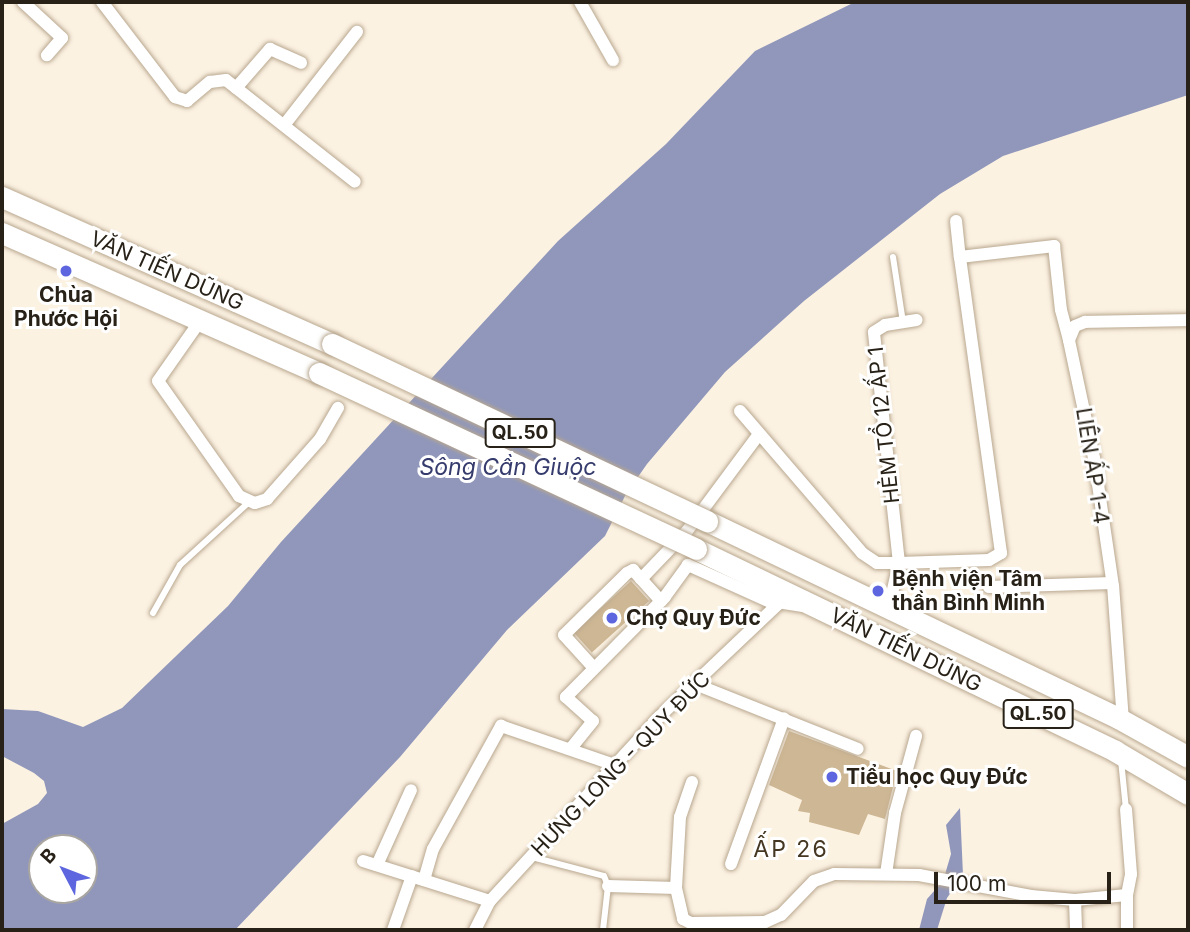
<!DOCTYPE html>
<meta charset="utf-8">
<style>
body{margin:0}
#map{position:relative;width:1190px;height:932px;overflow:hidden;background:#fcf2e2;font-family:Inter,sans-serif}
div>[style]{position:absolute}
.water>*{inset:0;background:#9097bb}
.building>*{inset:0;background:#ceb794;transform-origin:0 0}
.roads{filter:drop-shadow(0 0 2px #b8a78f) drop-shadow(0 0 2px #b8a78f)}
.service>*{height:6px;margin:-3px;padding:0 3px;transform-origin:3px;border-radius:3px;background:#fff}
.minor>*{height:12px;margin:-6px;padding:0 6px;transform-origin:6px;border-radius:6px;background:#fff}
.trunk>*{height:21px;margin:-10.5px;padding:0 10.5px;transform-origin:10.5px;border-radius:10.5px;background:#fff}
.bridges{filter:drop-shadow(0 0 2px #b8a78f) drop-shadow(0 0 2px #b8a78f)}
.trunk-bridge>*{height:21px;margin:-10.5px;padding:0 10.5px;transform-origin:10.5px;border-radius:10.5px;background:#fff}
.dots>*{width:19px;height:19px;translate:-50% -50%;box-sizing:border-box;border:4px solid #fff;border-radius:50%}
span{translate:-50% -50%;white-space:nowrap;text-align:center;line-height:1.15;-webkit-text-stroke:6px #fff;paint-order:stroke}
.shield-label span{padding:2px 5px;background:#fff;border:2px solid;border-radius:5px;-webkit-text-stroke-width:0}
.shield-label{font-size:19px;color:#272117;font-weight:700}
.street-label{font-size:21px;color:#272117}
.poi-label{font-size:21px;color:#272117;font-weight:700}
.left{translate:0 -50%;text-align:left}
.water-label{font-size:23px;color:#353b6c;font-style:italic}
.neighbourhood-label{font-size:23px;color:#453722;letter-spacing:2px}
.frame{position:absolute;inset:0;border:4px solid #272117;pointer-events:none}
.north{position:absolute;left:28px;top:834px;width:70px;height:70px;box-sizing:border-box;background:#fff;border:2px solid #a9a6a2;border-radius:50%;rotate:312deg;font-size:19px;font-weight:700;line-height:28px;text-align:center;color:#272117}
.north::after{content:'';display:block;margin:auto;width:24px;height:32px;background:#5d66de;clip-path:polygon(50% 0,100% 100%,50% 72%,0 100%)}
.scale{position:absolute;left:934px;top:872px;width:177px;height:32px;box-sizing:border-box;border:4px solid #272117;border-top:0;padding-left:9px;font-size:21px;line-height:24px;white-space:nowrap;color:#272117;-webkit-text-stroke:5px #fff;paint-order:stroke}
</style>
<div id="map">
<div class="water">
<i style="clip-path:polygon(evenodd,855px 2px,1188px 2px,1188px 95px,1003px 156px,940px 194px,804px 301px,725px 372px,647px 464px,626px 494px,605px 536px,507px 630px,400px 757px,235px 930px,2px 930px,2px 824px,38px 804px,47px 793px,44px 781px,34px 773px,2px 756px,2px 709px,38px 711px,83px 727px,122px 708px,228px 606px,281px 542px,558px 241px,666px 144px,755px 51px,855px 2px,42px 848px,84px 848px,84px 890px,42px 890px,42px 848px)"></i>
<i style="clip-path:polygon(960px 808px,963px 875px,947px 898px,937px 930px,919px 930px,927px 899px,943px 881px,951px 854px,946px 825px)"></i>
</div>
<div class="building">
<i style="left:631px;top:581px;width:27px;height:77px;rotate:48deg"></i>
<i style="clip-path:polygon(789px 731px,897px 771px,885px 819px,868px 814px,859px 835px,809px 822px,810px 813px,798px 811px,802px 800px,769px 785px)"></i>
</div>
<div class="roads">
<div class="service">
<i style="left:893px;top:257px;width:66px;rotate:81.3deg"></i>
<i style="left:777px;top:605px;width:24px;rotate:9deg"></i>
<i style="left:153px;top:613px;width:55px;rotate:-60.6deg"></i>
<i style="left:180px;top:565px;width:95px;rotate:-42.4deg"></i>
<i style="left:1121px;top:760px;width:49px;rotate:84.2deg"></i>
<i style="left:532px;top:857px;width:74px;rotate:14.8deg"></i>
<i style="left:604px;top:876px;width:11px;rotate:68deg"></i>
<i style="left:608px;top:886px;width:44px;rotate:96.5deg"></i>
</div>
<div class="minor">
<i style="left:23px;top:2px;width:53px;rotate:42.7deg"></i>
<i style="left:62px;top:38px;width:23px;rotate:131deg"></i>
<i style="left:102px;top:2px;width:120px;rotate:52.5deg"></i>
<i style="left:175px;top:97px;width:13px;rotate:18deg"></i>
<i style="left:187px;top:101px;width:30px;rotate:-40deg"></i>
<i style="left:210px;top:82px;width:16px;rotate:-7deg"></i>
<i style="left:226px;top:80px;width:164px;rotate:38.3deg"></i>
<i style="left:580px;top:2px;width:67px;rotate:60.4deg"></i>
<i style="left:236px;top:88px;width:52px;rotate:-48.9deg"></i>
<i style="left:270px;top:49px;width:34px;rotate:24deg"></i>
<i style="left:285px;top:124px;width:117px;rotate:-52deg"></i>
<i style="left:956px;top:221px;width:36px;rotate:84deg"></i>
<i style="left:200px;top:321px;width:73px;rotate:125deg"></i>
<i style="left:158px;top:381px;width:141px;rotate:54.8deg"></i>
<i style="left:239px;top:496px;width:17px;rotate:24deg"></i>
<i style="left:255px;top:503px;width:13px;rotate:-18deg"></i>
<i style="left:267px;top:499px;width:80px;rotate:-48.5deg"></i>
<i style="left:320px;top:439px;width:36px;rotate:-60deg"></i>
<i style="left:740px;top:411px;width:187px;rotate:49.3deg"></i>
<i style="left:862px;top:553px;width:18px;rotate:34deg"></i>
<i style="left:877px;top:563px;width:22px"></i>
<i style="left:899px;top:563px;width:232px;rotate:-96.2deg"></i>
<i style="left:874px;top:332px;width:13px;rotate:-32deg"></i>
<i style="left:885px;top:325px;width:32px;rotate:-9deg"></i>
<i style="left:641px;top:579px;width:66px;rotate:-46.2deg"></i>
<i style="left:687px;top:531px;width:121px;rotate:-53.4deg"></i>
<i style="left:989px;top:587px;width:123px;rotate:-1.9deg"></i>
<i style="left:889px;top:607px;width:45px;rotate:-77.2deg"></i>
<i style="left:899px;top:563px;width:90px;rotate:-1.9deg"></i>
<i style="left:989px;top:560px;width:14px;rotate:-30deg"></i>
<i style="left:1001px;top:553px;width:299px;rotate:-97.9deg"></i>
<i style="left:960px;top:257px;width:95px;rotate:-6.7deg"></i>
<i style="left:1054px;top:246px;width:64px;rotate:83.8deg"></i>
<i style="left:1061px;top:310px;width:31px;rotate:75deg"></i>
<i style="left:593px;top:667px;width:43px;rotate:-132.2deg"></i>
<i style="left:564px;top:635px;width:88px;rotate:-44.5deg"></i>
<i style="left:627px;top:573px;width:7px;rotate:-27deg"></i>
<i style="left:633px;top:570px;width:42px;rotate:47.9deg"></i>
<i style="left:695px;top:684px;width:175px;rotate:21.7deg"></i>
<i style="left:1123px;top:721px;width:135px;rotate:-94.2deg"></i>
<i style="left:1113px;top:586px;width:129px;rotate:-98.4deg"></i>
<i style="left:1094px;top:458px;width:121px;rotate:-102deg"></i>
<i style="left:1069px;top:340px;width:15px;rotate:-67deg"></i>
<i style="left:1075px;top:326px;width:11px;rotate:-22deg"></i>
<i style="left:1085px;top:322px;width:103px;rotate:-1.1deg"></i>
<i style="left:363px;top:861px;width:133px;rotate:17.5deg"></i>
<i style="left:731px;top:864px;width:155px;rotate:-70deg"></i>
<i style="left:377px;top:865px;width:82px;rotate:-65.6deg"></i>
<i style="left:886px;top:874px;width:62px;rotate:-81.6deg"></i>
<i style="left:895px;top:813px;width:80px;rotate:-74.7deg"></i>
<i style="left:424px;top:880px;width:32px;rotate:-74deg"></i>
<i style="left:433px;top:849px;width:141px;rotate:-61.1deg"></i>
<i style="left:501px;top:726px;width:120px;rotate:18.9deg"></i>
<i style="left:608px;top:886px;width:68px;rotate:1.7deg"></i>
<i style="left:676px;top:888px;width:32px;rotate:77deg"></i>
<i style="left:683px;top:919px;width:9px;rotate:27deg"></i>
<i style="left:691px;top:923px;width:74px;rotate:-0.8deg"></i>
<i style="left:765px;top:922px;width:17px;rotate:-24deg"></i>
<i style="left:781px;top:915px;width:47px;rotate:-45.9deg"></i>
<i style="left:814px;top:881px;width:21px;rotate:-19deg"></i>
<i style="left:834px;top:874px;width:85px;rotate:0.7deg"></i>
<i style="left:919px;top:875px;width:114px;rotate:10.6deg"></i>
<i style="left:1031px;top:896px;width:44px;rotate:5.2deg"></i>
<i style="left:1075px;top:900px;width:52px;rotate:-5.5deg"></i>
<i style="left:1127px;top:895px;width:21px;rotate:-79deg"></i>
<i style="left:1131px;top:874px;width:65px;rotate:-94.4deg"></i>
<i style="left:676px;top:888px;width:71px;rotate:-86.8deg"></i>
<i style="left:680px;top:817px;width:37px;rotate:-71deg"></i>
<i style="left:1075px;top:900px;width:30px;rotate:88deg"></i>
<i style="left:393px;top:930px;width:57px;rotate:-70.6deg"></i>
<i style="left:475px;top:930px;width:33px;rotate:-63deg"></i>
<i style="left:490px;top:901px;width:250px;rotate:-47.4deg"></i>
<i style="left:659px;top:717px;width:163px;rotate:-43.5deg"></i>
<i style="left:777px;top:605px;width:98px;rotate:-155.8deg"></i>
<i style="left:688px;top:565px;width:39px;rotate:126deg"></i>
<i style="left:665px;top:597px;width:141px;rotate:134.7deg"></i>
<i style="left:566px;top:697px;width:36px;rotate:42deg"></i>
<i style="left:593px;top:721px;width:36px;rotate:129deg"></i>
<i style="left:1127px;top:930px;width:35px;rotate:-90deg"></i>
</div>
<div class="trunk">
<i style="left:2px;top:197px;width:361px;rotate:24deg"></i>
<i style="left:2px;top:233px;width:347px;rotate:23.8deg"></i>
<i style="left:707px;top:521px;width:456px;rotate:25.6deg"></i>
<i style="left:1118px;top:718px;width:80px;rotate:29.1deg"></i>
<i style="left:696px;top:549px;width:465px;rotate:25.7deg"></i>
<i style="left:1115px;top:751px;width:85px;rotate:30.5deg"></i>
</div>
</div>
<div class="bridges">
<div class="trunk-bridge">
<i style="left:332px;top:344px;width:415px;rotate:25.3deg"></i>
<i style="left:319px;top:373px;width:416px;rotate:25deg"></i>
</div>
</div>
<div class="dots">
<i style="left:66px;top:271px;background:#5d66de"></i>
<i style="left:878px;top:591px;background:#5d66de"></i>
<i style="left:612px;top:618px;background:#5d66de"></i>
<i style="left:832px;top:777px;background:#5d66de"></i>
</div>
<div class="shield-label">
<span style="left:520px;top:433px">QL.50</span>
<span style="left:1038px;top:714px">QL.50</span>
</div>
<div class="street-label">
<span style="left:167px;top:271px;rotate:24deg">VĂN TIẾN DŨNG</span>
<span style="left:884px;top:425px;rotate:-96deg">HẺM TỔ 12 ẤP 1</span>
<span style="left:1092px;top:466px;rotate:81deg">LIÊN ẤP 1-4</span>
<span style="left:906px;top:650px;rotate:26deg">VĂN TIẾN DŨNG</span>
<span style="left:621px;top:764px;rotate:-46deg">HƯNG LONG - QUY ĐỨC</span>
</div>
<div class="poi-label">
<span style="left:66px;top:307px">Chùa<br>Phước Hội</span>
<span class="left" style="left:892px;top:591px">Bệnh viện Tâm<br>thần Bình Minh</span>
<span class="left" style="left:626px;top:618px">Chợ Quy Đức</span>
<span class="left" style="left:846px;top:777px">Tiểu học Quy Đức</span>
</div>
<div class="water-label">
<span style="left:508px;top:467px">Sông Cần Giuộc</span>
</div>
<div class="neighbourhood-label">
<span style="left:791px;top:849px">ẤP 26</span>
</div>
<div class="frame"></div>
<div class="north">B</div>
<div class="scale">100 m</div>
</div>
